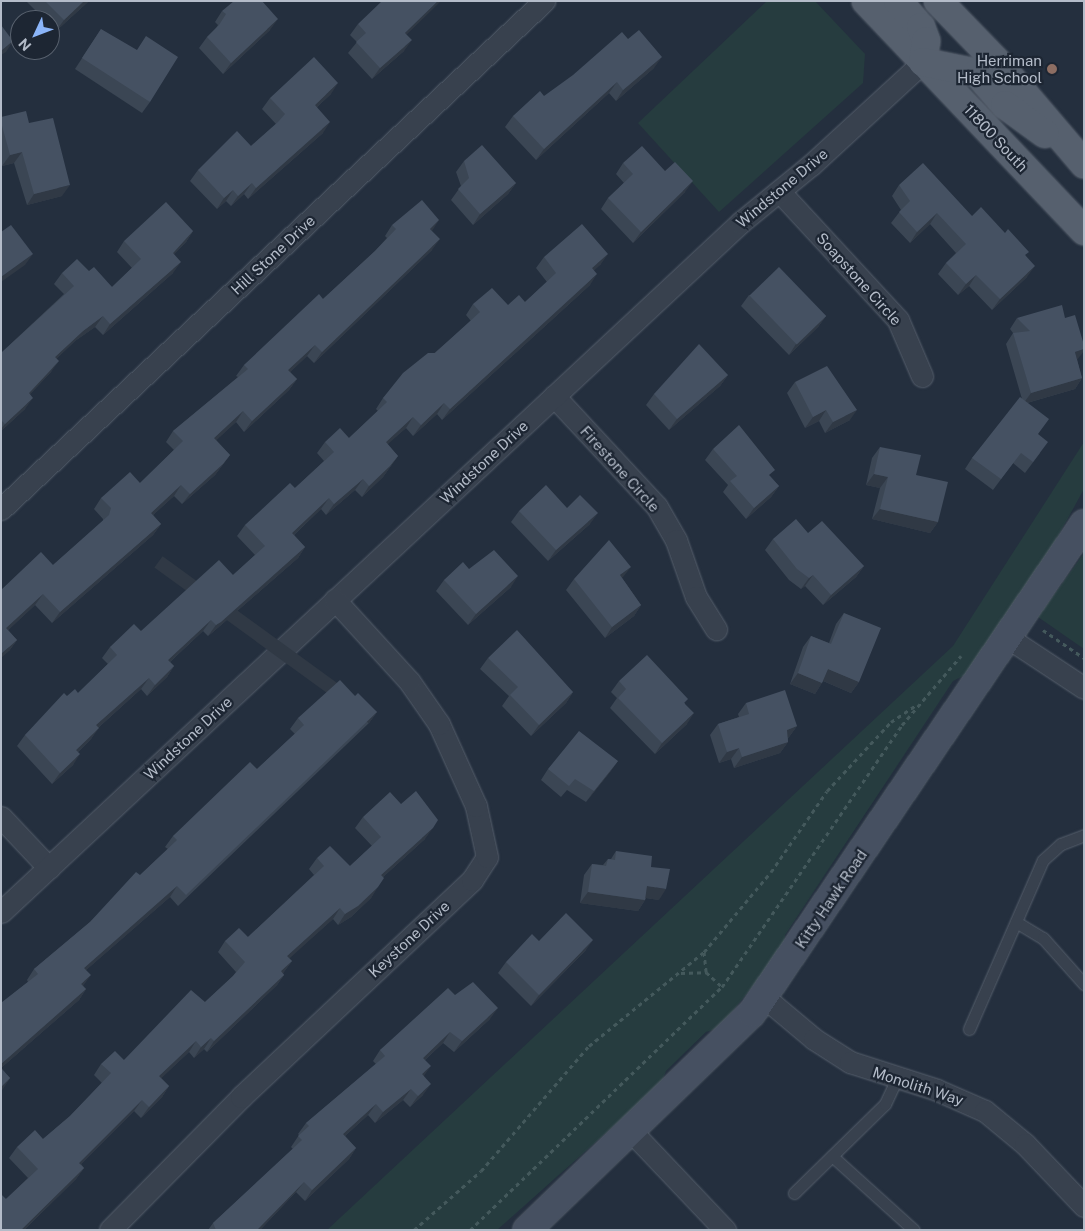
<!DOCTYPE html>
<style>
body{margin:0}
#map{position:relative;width:1085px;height:1231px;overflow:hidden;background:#242f3e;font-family:"Public Sans",sans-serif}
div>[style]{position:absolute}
.green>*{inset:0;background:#263c3f}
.path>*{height:3px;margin-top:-1.5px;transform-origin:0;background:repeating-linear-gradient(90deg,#44595c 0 4px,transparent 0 8px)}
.roads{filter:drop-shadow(0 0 1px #565f6c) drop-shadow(0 0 1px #565f6c)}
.lane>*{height:11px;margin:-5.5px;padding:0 5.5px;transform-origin:5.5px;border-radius:5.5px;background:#38414e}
.street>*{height:21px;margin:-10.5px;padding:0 10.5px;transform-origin:10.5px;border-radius:10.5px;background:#38414e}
.secondary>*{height:28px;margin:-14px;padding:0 14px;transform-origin:14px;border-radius:14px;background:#465061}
.primary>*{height:28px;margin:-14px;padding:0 14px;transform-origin:14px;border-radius:14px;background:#56606e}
.wall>*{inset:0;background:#3b4654}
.shaded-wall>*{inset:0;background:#303945;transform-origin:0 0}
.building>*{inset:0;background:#455162;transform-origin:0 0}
.dots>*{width:14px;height:14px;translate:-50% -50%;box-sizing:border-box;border:2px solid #1d2633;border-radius:50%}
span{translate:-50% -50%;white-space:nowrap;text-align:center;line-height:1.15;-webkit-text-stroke:4.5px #1d2633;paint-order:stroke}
.poi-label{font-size:15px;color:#b4bcc9}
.right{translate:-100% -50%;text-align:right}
.street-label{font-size:15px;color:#b4bcc9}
.frame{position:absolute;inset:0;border:2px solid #b4bcc9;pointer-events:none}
.north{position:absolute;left:10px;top:10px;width:50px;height:50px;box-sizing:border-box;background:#1d2633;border:1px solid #59626f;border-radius:50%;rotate:227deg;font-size:14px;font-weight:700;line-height:20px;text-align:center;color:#b4bcc9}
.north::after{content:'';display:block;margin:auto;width:18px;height:22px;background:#8ab4f8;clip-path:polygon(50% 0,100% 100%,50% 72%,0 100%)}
</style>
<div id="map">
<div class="green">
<i style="clip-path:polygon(767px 1px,815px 1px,865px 54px,863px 83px,719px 212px,638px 123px)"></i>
<i style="clip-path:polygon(1084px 442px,1084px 489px,1052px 547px,967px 674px,953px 681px,785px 935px,784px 948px,719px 1028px,706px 1032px,666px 1071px,661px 1084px,497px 1230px,327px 1230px,953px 646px)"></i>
<i style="clip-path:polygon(1084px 553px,1084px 649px,1038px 617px)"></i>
</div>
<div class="path">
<i style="left:1043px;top:630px;width:50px;rotate:34.3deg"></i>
<i style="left:704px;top:952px;width:20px;rotate:84deg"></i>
<i style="left:681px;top:973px;width:25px;rotate:-2deg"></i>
<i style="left:706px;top:972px;width:22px;rotate:43deg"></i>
<i style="left:414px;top:1230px;width:89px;rotate:-41.4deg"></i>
<i style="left:481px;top:1171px;width:165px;rotate:-49.2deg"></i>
<i style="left:589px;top:1046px;width:149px;rotate:-39.3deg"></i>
<i style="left:704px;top:952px;width:104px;rotate:-50.1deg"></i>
<i style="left:771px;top:872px;width:98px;rotate:-55.3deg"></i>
<i style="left:827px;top:791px;width:94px;rotate:-47.2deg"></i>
<i style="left:891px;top:722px;width:29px;rotate:-34deg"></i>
<i style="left:470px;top:1230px;width:350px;rotate:-44deg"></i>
<i style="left:722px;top:987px;width:318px;rotate:-55.5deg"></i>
<i style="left:902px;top:725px;width:91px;rotate:-49.5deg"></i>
</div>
<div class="roads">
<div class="lane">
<i style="left:1016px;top:922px;width:31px;rotate:31deg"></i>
<i style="left:1043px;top:938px;width:62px;rotate:48.3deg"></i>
<i style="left:969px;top:1029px;width:184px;rotate:-66.4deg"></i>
<i style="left:1043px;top:860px;width:24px;rotate:-42deg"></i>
<i style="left:1061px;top:844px;width:25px;rotate:-21deg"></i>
<i style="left:832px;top:1156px;width:110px;rotate:42.1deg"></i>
<i style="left:794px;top:1193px;width:127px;rotate:-44.4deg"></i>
<i style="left:885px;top:1104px;width:29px;rotate:-65deg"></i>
</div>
<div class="street">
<i style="left:780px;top:192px;width:174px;rotate:47.3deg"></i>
<i style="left:898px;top:320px;width:61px;rotate:66.8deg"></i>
<i style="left:554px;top:396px;width:151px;rotate:47.1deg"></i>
<i style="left:657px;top:507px;width:38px;rotate:60deg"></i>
<i style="left:676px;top:540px;width:60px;rotate:70.7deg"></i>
<i style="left:696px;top:597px;width:38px;rotate:58deg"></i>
<i style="left:1px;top:509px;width:744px;rotate:-43.09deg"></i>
<i style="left:1007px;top:637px;width:92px;rotate:33.5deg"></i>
<i style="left:1px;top:817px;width:70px;rotate:46.7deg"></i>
<i style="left:1px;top:912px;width:1012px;rotate:-43deg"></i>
<i style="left:741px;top:222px;width:90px;rotate:-39.2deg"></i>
<i style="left:811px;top:165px;width:152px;rotate:-42.6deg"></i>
<i style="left:764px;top:997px;width:65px;rotate:40deg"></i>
<i style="left:814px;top:1039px;width:43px;rotate:32.6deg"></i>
<i style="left:850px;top:1062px;width:91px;rotate:17.8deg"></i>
<i style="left:937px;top:1090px;width:52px;rotate:23.6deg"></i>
<i style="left:985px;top:1111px;width:52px;rotate:39.5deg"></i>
<i style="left:1025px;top:1144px;width:86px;rotate:46.4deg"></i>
<i style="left:631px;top:1131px;width:137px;rotate:46.5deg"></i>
<i style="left:110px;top:1230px;width:187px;rotate:-45.4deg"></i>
<i style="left:241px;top:1097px;width:317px;rotate:-43.2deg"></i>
<i style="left:472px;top:880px;width:27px;rotate:-57deg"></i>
<i style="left:487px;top:857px;width:52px;rotate:-102.2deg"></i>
<i style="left:476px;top:806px;width:90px;rotate:-114.3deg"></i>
<i style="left:439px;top:724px;width:52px;rotate:-124.9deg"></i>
<i style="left:409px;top:681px;width:110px;rotate:-132.4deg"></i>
</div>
<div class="secondary">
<i style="left:527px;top:1230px;width:313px;rotate:-44deg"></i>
<i style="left:752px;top:1013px;width:591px;rotate:-55.83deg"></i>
</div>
<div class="primary">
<i style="left:866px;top:1px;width:317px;rotate:46.5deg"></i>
<i style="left:898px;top:1px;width:35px;rotate:49deg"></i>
<i style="left:921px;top:27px;width:15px;rotate:70deg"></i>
<i style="left:926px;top:41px;width:21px;rotate:98deg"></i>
<i style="left:938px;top:1px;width:86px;rotate:45.9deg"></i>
<i style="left:998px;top:63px;width:133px;rotate:49.6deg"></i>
<i style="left:923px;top:62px;width:55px;rotate:11.5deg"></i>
<i style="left:977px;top:73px;width:43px;rotate:48.8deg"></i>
<i style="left:1005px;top:105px;width:49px;rotate:35.9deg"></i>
</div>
</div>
<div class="wall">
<i style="clip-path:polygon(26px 1px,89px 1px,56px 31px,50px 25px,50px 20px,45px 20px)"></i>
<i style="clip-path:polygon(222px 11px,270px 30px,223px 74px,199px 48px,207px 37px,216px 28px,218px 25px,215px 22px)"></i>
<i style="clip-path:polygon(358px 24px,407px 35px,404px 51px,372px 79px,348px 53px,357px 42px,350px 35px)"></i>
<i style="clip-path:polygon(101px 29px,150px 102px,142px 113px,75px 69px)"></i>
<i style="clip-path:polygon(654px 68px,616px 101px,609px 93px,536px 160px,505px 127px,513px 116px,544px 96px)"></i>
<i style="clip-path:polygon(331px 94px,317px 107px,323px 133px,248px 199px,244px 194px,231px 206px,226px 201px,217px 209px,190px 181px,198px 170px,251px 146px,276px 124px,262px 109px,270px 98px)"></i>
<i style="clip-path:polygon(1px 117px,29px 123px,62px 196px,27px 205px,14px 163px,2px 166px,1px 163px)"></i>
<i style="clip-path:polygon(464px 161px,516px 183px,508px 194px,473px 225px,451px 200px,461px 186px,456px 172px)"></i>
<i style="clip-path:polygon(623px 163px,685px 192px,633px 243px,601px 209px,608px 198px,624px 183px,616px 174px)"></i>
<i style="clip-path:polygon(899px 185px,972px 216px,1026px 256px,1027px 277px,992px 310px,969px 286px,958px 295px,938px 274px,946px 263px,956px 253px,930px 224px,910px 243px,891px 223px,901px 210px,892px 196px)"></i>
<i style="clip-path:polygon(392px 225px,432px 231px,432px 250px,314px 363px,307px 356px,290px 372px,297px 379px,289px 390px,244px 432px,236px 422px,216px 440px,230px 455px,215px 475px,182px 504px,174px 496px,153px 515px,161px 524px,153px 535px,52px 623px,35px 605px,8px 630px,17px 640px,9px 651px,1px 590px,53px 565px,103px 521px,103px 519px,94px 509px,101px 498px,140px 483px,174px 450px,166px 442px,173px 431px,238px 377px,236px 376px,244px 365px,323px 299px,375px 251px,387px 238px,385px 236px)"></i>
<i style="clip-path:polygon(193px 231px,186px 242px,174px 254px,173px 273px,103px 335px,95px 327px,75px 341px,56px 359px,51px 372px,30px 394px,25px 409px,1px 431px,1px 353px,64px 294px,54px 284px,62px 273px,89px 271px,112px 287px,132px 268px,117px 252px,124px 241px)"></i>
<i style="clip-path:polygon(544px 257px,601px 264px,594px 270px,590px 285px,442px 420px,437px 414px,413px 436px,406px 428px,387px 444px,398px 456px,383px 477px,362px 497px,355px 490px,326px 515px,321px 509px,294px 535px,305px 547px,298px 558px,213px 632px,208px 636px,203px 631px,170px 662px,174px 666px,167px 677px,147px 696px,141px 689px,98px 728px,91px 739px,78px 752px,73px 765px,52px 784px,17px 746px,25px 735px,67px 696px,78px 693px,108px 664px,102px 658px,110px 647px,141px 631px,233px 575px,255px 555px,237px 536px,245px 525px,295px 488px,324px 461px,317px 453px,325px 442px,349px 438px,378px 411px,376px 409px,383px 398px,471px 321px,466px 315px,473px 304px,508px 305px,525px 302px,547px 282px,536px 268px)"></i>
<i style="clip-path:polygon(749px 295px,826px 316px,818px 327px,789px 355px,741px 306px)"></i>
<i style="clip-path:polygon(1017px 318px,1077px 360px,1082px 378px,1075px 389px,1027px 403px,1038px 435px,1040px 453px,1025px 473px,1013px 463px,993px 490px,965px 469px,972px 458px,1022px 399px,1006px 344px,1013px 333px,1010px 329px)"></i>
<i style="clip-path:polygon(728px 375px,720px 386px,669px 430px,646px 405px,654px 394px)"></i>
<i style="clip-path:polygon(795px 382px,850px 420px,825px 433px,819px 421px,805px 428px,787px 393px)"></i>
<i style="clip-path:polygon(880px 447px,916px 475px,938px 522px,930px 533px,872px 519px,880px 488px,866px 485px,872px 458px)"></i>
<i style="clip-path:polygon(713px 449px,770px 476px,779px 486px,771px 497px,746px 519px,723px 492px,728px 485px,705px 460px)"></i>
<i style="clip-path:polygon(567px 508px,590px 524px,548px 561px,511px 522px,519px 511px)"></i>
<i style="clip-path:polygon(808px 533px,864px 566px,856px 577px,823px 605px,805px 586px,801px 589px,789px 580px,765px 550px,773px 539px)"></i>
<i style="clip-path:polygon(469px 569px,511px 587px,468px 625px,436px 591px,444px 580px)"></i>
<i style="clip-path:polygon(622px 578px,641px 605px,634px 616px,605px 638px,566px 590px,574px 579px)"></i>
<i style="clip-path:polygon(844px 613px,859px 682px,851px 693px,823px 681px,815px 694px,790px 684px,803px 647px,811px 636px,829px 643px,836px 624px)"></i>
<i style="clip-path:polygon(488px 658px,573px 692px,566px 703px,531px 736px,502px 706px,509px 696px,480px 669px)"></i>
<i style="clip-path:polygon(619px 681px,685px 703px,687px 724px,655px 754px,610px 708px,617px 698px,611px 692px)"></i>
<i style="clip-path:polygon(355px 696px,377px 712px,369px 723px,178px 906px,170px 897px,86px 970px,83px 986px,86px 989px,79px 1000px,1px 1068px,10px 1078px,1px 1091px,1px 1003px,28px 982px,27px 980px,34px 969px,90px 922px,168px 849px,165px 847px,173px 836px,257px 769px,295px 734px,290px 729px,298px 718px)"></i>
<i style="clip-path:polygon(746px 703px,797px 726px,789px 737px,788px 738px,788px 742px,780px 753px,734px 768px,731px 759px,719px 763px,710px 735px,718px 724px,739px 717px,738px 714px)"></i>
<i style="clip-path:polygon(618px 761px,610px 772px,586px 802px,567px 790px,561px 797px,541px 780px,548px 769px)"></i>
<i style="clip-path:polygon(363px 817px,425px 839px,383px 877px,371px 898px,351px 917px,338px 925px,333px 919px,289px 958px,292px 961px,283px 973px,284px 975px,277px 985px,207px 1052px,204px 1049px,194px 1058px,189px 1052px,161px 1078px,169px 1086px,162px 1097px,141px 1118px,134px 1111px,81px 1164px,84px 1168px,76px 1179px,24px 1230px,1px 1230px,6px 1199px,28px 1178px,9px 1158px,17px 1147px,43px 1139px,70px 1116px,102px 1083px,94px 1075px,101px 1064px,124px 1060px,205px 1002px,233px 976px,236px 972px,218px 952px,225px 941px,248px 937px,314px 875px,309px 869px,317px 858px,350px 866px,372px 846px,355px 828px)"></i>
<i style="clip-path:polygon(616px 851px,651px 867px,659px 900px,646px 898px,645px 900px,638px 911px,580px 903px,584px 875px,592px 864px,603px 865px,608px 859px,611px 859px)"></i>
<i style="clip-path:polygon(586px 950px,531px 1006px,498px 973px,506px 962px)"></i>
<i style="clip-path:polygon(455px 995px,490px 1019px,454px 1052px,443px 1043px,425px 1060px,423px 1095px,410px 1107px,403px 1100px,375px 1123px,368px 1115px,345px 1136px,356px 1148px,349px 1159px,305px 1201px,296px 1192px,260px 1230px,208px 1230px,213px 1223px,293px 1149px,291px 1147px,299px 1135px,298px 1134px,306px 1123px,376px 1064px,373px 1061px,380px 1050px)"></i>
</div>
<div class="shaded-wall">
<i style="clip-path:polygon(84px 1px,89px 1px,56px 31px,64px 20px)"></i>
<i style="clip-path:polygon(438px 1px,441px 1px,397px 44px,405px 33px)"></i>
<i style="clip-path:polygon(278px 19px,270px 30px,223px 74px,231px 63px)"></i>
<i style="clip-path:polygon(412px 40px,404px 51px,372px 79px,380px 68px)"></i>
<i style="clip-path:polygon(13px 41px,6px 52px,1px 55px,1px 51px)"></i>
<i style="clip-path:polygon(662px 57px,654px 68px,616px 101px,623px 90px)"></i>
<i style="clip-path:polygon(617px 82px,609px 93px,536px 160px,544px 149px)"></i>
<i style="clip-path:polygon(338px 83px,331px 94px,307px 116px,315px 105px)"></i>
<i style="clip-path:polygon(330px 122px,323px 133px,248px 199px,256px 188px)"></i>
<i style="clip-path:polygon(22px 152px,14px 163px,2px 166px,10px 155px)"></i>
<i style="clip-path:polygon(693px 181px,685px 192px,633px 243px,641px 232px)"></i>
<i style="clip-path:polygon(252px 183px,244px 194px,231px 206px,238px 196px)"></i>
<i style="clip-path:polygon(516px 183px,508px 194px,473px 225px,480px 214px)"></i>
<i style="clip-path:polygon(70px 185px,62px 196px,27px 205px,34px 194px)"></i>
<i style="clip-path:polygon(233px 190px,226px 201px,217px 209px,224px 198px)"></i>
<i style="clip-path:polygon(937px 213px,930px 224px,910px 243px,917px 232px)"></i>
<i style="clip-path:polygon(439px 220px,432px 231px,430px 229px)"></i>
<i style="clip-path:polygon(193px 231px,186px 242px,165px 264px,173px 253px)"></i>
<i style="clip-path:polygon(440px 239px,432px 250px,314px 363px,322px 352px)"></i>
<i style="clip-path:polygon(33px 254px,25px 265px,1px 282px,1px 277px)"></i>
<i style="clip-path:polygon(608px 254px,601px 264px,585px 279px,592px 268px)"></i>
<i style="clip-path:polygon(181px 262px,173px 273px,103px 335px,110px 324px)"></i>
<i style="clip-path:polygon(1035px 266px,1027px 277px,992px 310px,1000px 299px)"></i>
<i style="clip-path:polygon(597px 274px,590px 285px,442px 420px,450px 409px)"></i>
<i style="clip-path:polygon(976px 275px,969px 286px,958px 295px,966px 284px)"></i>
<i style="clip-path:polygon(103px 316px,95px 327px,75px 341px,47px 368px,55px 357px,83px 331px)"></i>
<i style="clip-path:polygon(826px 316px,818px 327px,789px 355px,796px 344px)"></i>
<i style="clip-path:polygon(315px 345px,307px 356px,281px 381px,288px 370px)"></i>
<i style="clip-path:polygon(1084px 349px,1084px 351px,1077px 360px,1075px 352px)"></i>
<i style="clip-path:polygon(59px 361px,51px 372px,21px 404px,29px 393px)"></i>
<i style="clip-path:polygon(728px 375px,720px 386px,669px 430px,677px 419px)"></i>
<i style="clip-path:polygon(1082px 378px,1075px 389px,1023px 404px,1031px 393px)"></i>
<i style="clip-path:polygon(297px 379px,289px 390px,244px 432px,252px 421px)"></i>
<i style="clip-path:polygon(33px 398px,25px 409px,1px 431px,1px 429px,5px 424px)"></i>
<i style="clip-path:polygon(444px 403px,437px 414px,413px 436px,421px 425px)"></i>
<i style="clip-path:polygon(826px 410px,819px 421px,805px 428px,813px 417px)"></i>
<i style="clip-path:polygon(857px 410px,850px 420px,825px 433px,833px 422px)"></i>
<i style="clip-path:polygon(243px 411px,236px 422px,207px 449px,214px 438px)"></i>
<i style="clip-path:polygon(413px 417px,406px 428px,378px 453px,386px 442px)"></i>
<i style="clip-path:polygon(230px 455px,215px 475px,182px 504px,190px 494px)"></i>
<i style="clip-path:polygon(398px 456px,383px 477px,362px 497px,369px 486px)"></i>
<i style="clip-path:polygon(874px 474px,888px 477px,880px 488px,866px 485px)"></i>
<i style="clip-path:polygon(363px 479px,355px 490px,326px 515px,334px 504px)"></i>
<i style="clip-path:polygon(181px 485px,174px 496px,143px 524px,151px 513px)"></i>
<i style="clip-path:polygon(779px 486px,771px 497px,746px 519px,754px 508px)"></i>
<i style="clip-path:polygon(329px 498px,321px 509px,284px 544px,292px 533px)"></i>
<i style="clip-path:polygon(880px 509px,938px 522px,930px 533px,872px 519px)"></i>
<i style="clip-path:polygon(598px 513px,590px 524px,548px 561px,556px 550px)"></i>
<i style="clip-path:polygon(161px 524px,153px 535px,52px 623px,60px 612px)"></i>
<i style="clip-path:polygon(305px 547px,298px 558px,213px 632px,208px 636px,216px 625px)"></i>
<i style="clip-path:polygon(864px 566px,856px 577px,823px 605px,831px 595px)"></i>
<i style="clip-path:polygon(631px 567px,623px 577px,612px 586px,620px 575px)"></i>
<i style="clip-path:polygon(813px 575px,805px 586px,801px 589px,809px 578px)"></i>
<i style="clip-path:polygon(518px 576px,511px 587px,468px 625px,476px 614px)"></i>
<i style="clip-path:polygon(43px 594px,35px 605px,1px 637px,6px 628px)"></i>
<i style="clip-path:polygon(641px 605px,634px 616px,605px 638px,612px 627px)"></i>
<i style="clip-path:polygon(211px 620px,203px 631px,160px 671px,168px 660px)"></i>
<i style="clip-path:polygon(17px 640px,9px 651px,1px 658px,1px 654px)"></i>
<i style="clip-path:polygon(174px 666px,167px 677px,147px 696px,155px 685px)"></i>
<i style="clip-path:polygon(828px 669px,859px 682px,851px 693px,821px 680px)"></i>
<i style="clip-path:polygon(798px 673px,822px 683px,815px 694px,790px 684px)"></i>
<i style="clip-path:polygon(149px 678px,141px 689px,89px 736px,96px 725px)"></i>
<i style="clip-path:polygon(573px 692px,566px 703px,531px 736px,539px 725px)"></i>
<i style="left:377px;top:712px;width:14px;height:265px;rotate:126deg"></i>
<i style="clip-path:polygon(694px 713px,687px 724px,655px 754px,662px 743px)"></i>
<i style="clip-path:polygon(797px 726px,789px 737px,779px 740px,787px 730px)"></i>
<i style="clip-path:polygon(99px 728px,91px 739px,68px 761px,76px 750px)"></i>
<i style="clip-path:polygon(788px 742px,780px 753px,734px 768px,742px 757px)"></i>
<i style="clip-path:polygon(739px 748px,731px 759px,719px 763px,727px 752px)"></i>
<i style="clip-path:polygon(80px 754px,73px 765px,52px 784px,60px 773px)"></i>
<i style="clip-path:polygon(618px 761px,610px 772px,586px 802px,594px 791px)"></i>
<i style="clip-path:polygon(433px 828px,425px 839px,373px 886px,381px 875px)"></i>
<i style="clip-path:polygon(177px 886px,170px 897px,77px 978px,84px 968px)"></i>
<i style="clip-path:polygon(647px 886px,666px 889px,659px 900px,639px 897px)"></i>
<i style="clip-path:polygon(378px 887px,371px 898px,351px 917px,338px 925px,345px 914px)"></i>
<i style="clip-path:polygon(588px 892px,645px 900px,638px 911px,580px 903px)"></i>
<i style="clip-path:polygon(340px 908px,333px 919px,280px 967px,287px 956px)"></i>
<i style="clip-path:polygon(593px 940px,586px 950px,531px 1006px,539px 995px)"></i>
<i style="clip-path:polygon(292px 961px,284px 972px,274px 982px,281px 971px)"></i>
<i style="clip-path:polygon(91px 975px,83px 986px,81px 984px)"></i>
<i style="clip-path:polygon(284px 975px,277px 985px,207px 1052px,214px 1041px)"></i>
<i style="clip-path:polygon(86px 989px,79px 1000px,1px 1068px,1px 1064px)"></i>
<i style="clip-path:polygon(498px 1008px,490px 1019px,454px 1052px,462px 1041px)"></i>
<i style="clip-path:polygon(450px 1032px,443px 1043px,415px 1069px,423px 1058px)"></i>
<i style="clip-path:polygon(211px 1038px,204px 1049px,194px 1058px,201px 1047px)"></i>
<i style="clip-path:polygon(196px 1041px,189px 1052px,152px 1087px,159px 1076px)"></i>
<i style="clip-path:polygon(431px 1066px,423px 1077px,422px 1074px)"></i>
<i style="clip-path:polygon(10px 1078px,3px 1089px,1px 1091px,1px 1087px)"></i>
<i style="clip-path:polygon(431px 1084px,423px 1095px,410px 1107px,418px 1096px)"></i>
<i style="clip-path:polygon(169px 1086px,162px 1097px,141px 1118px,149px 1107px)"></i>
<i style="clip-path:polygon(411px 1089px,403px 1100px,375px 1123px,383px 1112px)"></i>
<i style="clip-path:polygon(142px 1100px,134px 1111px,71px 1174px,79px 1163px)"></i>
<i style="clip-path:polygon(376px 1104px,368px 1115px,335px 1145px,343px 1134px)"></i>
<i style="clip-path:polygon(356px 1148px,349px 1159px,305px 1201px,312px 1190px)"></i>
<i style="clip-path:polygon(84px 1168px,76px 1179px,24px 1230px,21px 1230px)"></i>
<i style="clip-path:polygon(304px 1182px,296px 1192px,260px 1230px,257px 1230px)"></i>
</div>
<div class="building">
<i style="clip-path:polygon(45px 1px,84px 1px,64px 20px)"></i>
<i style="clip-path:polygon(234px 1px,262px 1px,278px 19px,231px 63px,207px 37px,219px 25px,226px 14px,222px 11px)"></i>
<i style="clip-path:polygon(382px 1px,438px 1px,405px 33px,412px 40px,380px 68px,356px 42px,366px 33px,358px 24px)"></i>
<i style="clip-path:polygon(1px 25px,13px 41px,1px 51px)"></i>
<i style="clip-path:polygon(101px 29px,137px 50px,146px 36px,178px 57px,150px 102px,82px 58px)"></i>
<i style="clip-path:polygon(639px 30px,662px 57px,623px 90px,617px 82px,544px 149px,513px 116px,540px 91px,544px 96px,573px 75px,622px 32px,628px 39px)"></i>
<i style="clip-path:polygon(314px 57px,338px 83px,315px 105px,330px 122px,256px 188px,252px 183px,238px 196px,233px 190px,224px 198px,198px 170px,237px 131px,251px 146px,278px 122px,285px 114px,270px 98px)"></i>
<i style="clip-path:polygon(26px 111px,29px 123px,53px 118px,70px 185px,34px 194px,22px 152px,10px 155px,1px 122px,1px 117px)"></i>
<i style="clip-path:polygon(482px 145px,516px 183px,480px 214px,458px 189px,469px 178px,464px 161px)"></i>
<i style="clip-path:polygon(642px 146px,665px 171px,675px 162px,693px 181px,641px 232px,608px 198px,633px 174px,623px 163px)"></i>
<i style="clip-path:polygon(923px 163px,972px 216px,981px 207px,1005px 233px,1008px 229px,1029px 252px,1025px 255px,1035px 266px,1000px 299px,976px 275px,966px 284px,946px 263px,966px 244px,937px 213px,917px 232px,899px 212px,910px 201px,899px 185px)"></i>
<i style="clip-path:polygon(422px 200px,439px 220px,430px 229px,440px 239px,322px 352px,315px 345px,288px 370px,297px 379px,252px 421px,243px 411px,214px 438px,230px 455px,223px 464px,190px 494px,181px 485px,151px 513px,161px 524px,60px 612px,43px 594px,6px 628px,17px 640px,1px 654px,1px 590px,41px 552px,53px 565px,109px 515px,111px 508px,101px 498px,130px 472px,140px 483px,183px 441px,173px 431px,248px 369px,244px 365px,319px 294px,323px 299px,375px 251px,396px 229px,392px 225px)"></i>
<i style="clip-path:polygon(166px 202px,193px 231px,173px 253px,181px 262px,110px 324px,103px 316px,83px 331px,55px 357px,59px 361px,29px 393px,33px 398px,5px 424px,1px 420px,1px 353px,74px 286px,62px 273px,77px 259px,89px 271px,94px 267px,112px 287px,141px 259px,124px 241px)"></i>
<i style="clip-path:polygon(582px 224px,608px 254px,592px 268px,597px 274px,450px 409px,444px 403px,421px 425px,413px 417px,386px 442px,398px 456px,390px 466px,369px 486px,363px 479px,334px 504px,329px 498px,292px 533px,305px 547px,221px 622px,216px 625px,211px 620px,168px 660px,174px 666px,155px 685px,149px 678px,96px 725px,99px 728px,76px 750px,80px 754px,60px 773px,25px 735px,64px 693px,67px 696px,75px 689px,78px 693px,117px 655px,110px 647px,134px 624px,141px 631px,219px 560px,233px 575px,265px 546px,245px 525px,290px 483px,295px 488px,334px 452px,325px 442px,340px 428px,349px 438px,387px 402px,383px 398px,403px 373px,428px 353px,435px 353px,480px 312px,473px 304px,492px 288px,508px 305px,519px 295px,525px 302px,556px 273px,544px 257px)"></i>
<i style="clip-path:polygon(11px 225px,33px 254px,1px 277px,1px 232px)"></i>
<i style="left:779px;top:267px;width:68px;height:41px;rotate:46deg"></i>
<i style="clip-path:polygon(1062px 305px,1065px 318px,1075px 315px,1084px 345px,1084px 349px,1075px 352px,1082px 378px,1031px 393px,1013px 333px,1030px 331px,1017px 318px)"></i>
<i style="clip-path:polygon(699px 344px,728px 375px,677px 419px,654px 394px)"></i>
<i style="clip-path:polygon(827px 366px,857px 410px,833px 422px,826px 410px,813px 417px,795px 382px)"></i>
<i style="clip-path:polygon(1020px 397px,1049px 419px,1038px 434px,1048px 442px,1033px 462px,1021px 453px,1001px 479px,972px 458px)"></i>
<i style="clip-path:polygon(739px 425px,775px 470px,769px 475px,779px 486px,754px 508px,730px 481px,737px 476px,713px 449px)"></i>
<i style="clip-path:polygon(880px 447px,921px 455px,916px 475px,948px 482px,938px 522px,880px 509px,888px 477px,874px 474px)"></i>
<i style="clip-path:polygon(546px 485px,567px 508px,580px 495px,598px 513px,556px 550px,519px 511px)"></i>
<i style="clip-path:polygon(796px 519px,808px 533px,822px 521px,864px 566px,831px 595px,813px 575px,809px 578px,797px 569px,773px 539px)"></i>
<i style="clip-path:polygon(609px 540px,631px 567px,620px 575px,641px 605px,612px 627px,574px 579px)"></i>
<i style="clip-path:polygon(494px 550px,518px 576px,476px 614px,444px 580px,463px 562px,469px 569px)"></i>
<i style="clip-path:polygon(844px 613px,881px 628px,859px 682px,828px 669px,822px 683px,798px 673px,811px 636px,831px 644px)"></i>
<i style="clip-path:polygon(517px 630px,573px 692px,539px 725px,510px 695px,518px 687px,488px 658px)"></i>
<i style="clip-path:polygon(647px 655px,688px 699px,684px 703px,694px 713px,662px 743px,618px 698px,626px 689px,619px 681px)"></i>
<i style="clip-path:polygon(340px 680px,355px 696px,358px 693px,377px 712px,186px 895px,177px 886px,84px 968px,91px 975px,81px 984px,86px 989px,1px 1064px,1px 1003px,38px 974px,34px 969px,90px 922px,136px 872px,140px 875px,177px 840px,173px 836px,250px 762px,257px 769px,304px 725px,298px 718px)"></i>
<i style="clip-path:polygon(785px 690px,797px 726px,787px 730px,788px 742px,742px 757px,739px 748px,727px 752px,718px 724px,749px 714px,746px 703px)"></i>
<i style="clip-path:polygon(579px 731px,618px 761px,594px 791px,575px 779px,569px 786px,548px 769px)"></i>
<i style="clip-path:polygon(416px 791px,438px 820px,433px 828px,381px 875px,384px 878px,378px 887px,358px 906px,345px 914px,340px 908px,287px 956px,292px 961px,281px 971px,284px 975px,214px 1041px,211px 1038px,201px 1047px,196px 1041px,159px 1076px,169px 1086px,149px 1107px,142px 1100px,79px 1163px,84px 1168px,21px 1230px,1px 1230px,1px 1194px,6px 1199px,38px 1169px,17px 1147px,35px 1130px,43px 1139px,70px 1116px,111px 1073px,101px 1064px,115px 1051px,124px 1060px,191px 990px,205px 1002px,233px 976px,245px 962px,225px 941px,239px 928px,248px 937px,324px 866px,317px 858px,330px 846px,350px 866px,381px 837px,363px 817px,390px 792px,401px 804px)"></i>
<i style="clip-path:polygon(616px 851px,652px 856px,651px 867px,670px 869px,666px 889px,647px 886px,645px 900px,588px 892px,592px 864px,606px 866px,608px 859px,615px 860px)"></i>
<i style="clip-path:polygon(566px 913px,593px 940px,539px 995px,506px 962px,532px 934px,539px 941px)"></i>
<i style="clip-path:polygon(473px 982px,498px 1008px,462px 1041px,450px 1032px,423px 1058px,431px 1066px,422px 1074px,431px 1084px,418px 1096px,411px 1089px,383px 1112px,376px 1104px,343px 1134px,356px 1148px,312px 1190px,304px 1182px,257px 1230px,216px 1230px,213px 1223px,302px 1140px,298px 1136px,309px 1126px,306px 1123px,385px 1056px,380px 1050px,448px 988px,455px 995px)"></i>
<i style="clip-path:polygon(1px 1068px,10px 1078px,1px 1087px)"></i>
</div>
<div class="dots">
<i style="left:1052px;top:69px;background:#8d6e63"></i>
</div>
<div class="poi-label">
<span class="right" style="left:1042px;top:69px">Herriman<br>High School</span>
</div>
<div class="street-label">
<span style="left:996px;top:138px;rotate:47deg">11800 South</span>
<span style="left:782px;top:188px;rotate:-40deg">Windstone Drive</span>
<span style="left:273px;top:255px;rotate:-43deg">Hill Stone Drive</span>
<span style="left:859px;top:279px;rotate:48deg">Soapstone Circle</span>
<span style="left:484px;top:462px;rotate:-43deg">Windstone Drive</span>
<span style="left:620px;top:469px;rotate:48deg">Firestone Circle</span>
<span style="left:188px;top:738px;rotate:-43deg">Windstone Drive</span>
<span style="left:831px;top:899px;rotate:-56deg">Kitty Hawk Road</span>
<span style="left:409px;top:939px;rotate:-43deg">Keystone Drive</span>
<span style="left:918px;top:1086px;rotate:18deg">Monolith Way</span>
</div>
<div class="frame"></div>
<div class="north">N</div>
</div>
